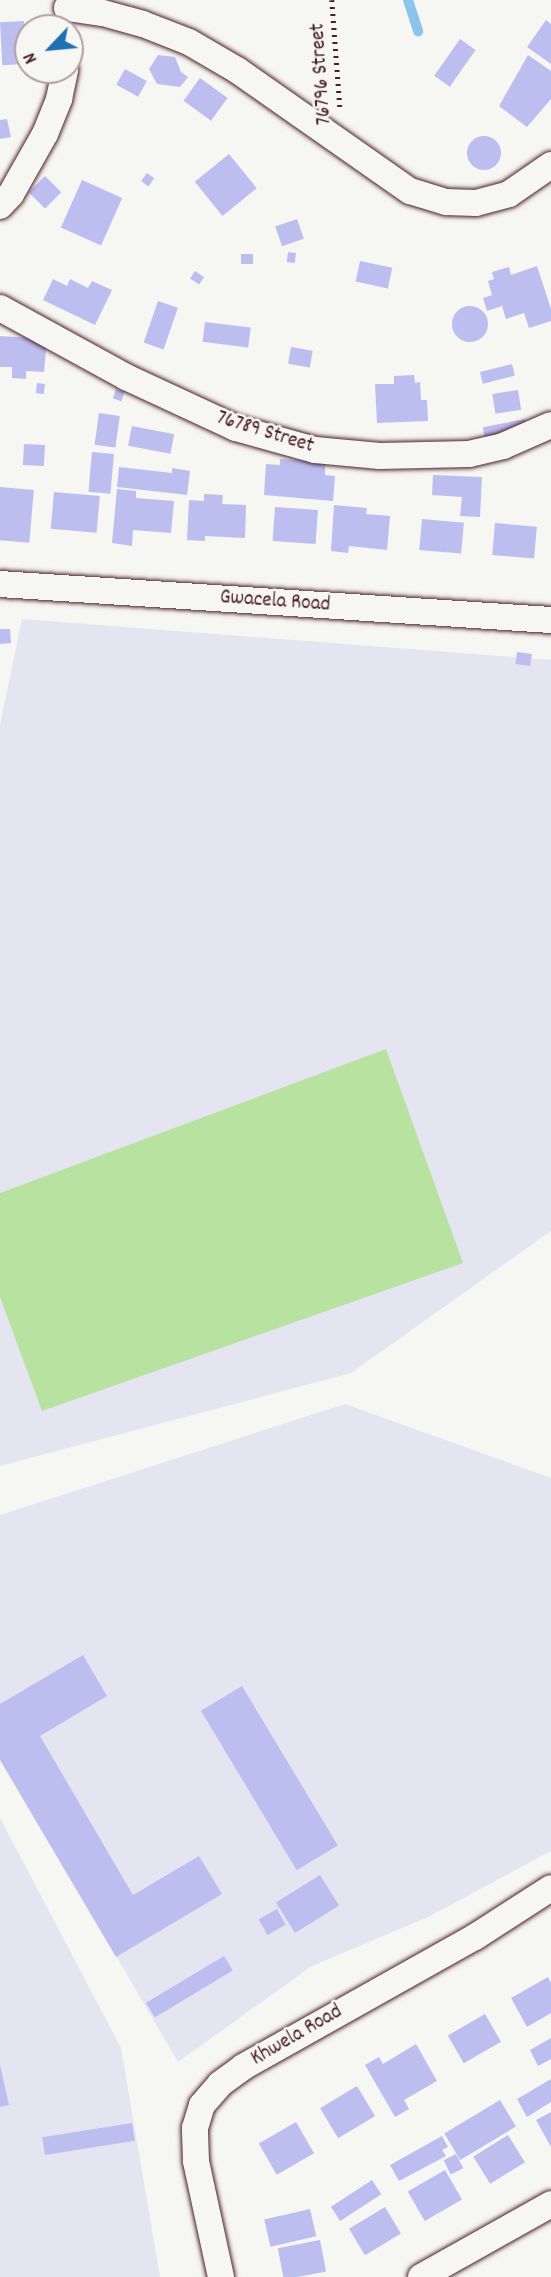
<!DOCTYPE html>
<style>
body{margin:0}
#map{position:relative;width:551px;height:2277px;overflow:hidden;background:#f6f6f2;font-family:Dekko,sans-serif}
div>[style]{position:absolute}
.built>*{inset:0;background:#e5e5f1}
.green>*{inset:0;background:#b7e29f}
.stream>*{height:10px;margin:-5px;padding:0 5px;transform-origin:5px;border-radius:5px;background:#8cc5eb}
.building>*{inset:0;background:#bdbef0;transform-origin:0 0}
.round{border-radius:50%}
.path>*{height:4.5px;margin-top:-2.25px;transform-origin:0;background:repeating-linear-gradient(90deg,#4a1f2b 0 2px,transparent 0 7px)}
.roads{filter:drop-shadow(0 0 2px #4a1f2b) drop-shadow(0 0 2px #4a1f2b)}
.minor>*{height:26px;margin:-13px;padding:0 13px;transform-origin:13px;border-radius:13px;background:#f6f6f2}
span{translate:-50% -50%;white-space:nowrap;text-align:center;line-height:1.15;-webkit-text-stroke:5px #f6f6f2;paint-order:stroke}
.street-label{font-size:21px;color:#4a1f2b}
.north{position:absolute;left:14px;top:14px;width:70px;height:70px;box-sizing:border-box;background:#f6f6f2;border:2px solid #b1a0a2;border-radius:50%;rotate:244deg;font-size:19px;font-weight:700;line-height:28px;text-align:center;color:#4a1f2b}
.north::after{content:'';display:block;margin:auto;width:24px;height:32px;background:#1f6fb2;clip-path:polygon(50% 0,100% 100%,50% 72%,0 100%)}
</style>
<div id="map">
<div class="built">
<i style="clip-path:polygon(22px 619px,551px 660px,551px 1231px,351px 1373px,0 1466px,0 725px)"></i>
<i style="clip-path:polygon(345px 1404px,551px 1478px,551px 1851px,428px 1917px,312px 1966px,178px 2062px,0 1757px,0 1515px)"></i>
<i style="clip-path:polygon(0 1818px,121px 2048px,160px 2277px,0 2277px)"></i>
</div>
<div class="green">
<i style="clip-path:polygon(386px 1049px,463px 1263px,42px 1411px,0 1297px,0 1193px)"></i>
</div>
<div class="stream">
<i style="left:408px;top:0;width:33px;rotate:72deg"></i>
</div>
<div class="building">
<i style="clip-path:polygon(546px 20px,551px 24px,551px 64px,527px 47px)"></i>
<i style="left:24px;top:21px;width:43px;height:24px;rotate:87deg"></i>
<i style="left:460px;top:39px;width:19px;height:45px;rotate:35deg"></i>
<i style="clip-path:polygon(158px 55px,175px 57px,181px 72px,188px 77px,180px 87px,157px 84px,149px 69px)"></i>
<i style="clip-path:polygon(528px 55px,551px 71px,551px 99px,527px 127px,499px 106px)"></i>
<i style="left:125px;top:69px;width:25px;height:18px;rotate:29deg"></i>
<i style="left:200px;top:78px;width:34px;height:28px;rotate:36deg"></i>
<i style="clip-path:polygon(7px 119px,11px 137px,0 139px,0 120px)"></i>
<i class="round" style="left:467px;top:136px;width:34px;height:34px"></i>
<i style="left:229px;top:154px;width:44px;height:44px;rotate:51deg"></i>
<i style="left:147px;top:173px;width:9px;height:10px;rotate:36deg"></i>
<i style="left:45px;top:176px;width:23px;height:23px;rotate:45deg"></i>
<i style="left:82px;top:180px;width:44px;height:52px;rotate:24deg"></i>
<i style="left:297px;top:219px;width:21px;height:23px;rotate:71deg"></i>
<i style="left:288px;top:252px;width:8px;height:10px;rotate:7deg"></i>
<i style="left:241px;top:254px;width:12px;height:10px"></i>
<i style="left:360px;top:261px;width:33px;height:21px;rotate:12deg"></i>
<i style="clip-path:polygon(537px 266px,551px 309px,551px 321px,529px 328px,524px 313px,506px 319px,502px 306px,487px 311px,483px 298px,492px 295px,488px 281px,494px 279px,492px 272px,509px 267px,511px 275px)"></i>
<i style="left:195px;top:271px;width:11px;height:9px;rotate:34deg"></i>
<i style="clip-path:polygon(53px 279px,67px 286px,70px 279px,88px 288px,92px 281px,112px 290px,95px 325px,43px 300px)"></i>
<i style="left:158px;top:301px;width:21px;height:44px;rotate:19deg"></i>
<i class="round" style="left:452px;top:306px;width:36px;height:36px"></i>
<i style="left:205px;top:322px;width:46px;height:20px;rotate:7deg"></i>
<i style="clip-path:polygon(0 336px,47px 339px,44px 372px,26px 371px,26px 379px,12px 378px,12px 367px,0 367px)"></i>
<i style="left:291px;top:347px;width:22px;height:17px;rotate:10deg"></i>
<i style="left:512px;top:364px;width:12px;height:33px;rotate:76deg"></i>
<i style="clip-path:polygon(414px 375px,415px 383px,420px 382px,421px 400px,427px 400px,428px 421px,377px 423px,375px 384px,394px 384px,394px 376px)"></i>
<i style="left:37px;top:383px;width:8px;height:10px;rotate:7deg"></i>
<i style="left:116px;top:389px;width:9px;height:10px;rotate:18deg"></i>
<i style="left:518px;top:390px;width:20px;height:26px;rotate:81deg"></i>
<i style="left:99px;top:413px;width:21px;height:32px;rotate:8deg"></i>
<i style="left:525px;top:419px;width:16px;height:43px;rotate:79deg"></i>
<i style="left:132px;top:426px;width:43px;height:20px;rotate:11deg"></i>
<i style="left:24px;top:444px;width:21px;height:21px;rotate:3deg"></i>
<i style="left:92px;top:452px;width:22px;height:40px;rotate:5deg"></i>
<i style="clip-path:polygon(280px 459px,325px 462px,325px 475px,335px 476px,333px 501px,264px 495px,266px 464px,280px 465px)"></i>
<i style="clip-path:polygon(119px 467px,172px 473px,172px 468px,190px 471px,187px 495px,117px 487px)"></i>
<i style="clip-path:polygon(433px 475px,482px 477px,480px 517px,460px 516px,462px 497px,432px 495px)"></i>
<i style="left:0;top:487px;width:34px;height:53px;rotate:5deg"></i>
<i style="clip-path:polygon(117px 489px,136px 491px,136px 498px,174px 501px,171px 533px,133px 530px,132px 546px,112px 543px)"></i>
<i style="left:54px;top:492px;width:46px;height:37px;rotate:5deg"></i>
<i style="clip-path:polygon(204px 494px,223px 495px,222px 504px,246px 505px,245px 538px,205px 536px,205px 541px,187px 540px,189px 500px,204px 501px)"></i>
<i style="clip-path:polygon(334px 505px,367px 508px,366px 514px,390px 516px,387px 550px,349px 546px,348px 553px,331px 551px)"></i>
<i style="left:275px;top:507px;width:43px;height:34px;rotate:4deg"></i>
<i style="left:422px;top:519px;width:42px;height:31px;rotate:5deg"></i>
<i style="left:495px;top:523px;width:42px;height:32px;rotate:5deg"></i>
<i style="clip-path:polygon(0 629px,10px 629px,11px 643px,0 644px)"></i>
<i style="left:517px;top:652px;width:15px;height:12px;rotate:8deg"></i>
<i style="clip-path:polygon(83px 1655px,107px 1696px,40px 1736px,133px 1895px,199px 1856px,222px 1894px,116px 1957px,0 1760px,0 1704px)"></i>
<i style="left:242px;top:1686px;width:186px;height:48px;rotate:59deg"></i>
<i style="left:320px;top:1875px;width:36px;height:52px;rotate:58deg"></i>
<i style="left:277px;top:1909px;width:18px;height:21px;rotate:61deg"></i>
<i style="left:224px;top:1956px;width:17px;height:91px;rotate:59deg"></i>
<i style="clip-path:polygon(548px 1977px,551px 1983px,551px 2013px,527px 2027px,511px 1998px)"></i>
<i style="left:485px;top:2014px;width:32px;height:43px;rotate:60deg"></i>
<i style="clip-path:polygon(551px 2038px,551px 2059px,538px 2066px,530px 2050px)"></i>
<i style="clip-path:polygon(416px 2044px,437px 2081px,404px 2100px,409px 2109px,395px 2117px,365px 2065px,379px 2057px,383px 2064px)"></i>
<i style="clip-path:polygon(0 2065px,9px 2105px,0 2107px)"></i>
<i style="clip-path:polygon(551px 2079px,551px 2102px,527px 2117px,517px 2099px)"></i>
<i style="left:357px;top:2086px;width:35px;height:43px;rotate:59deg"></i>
<i style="left:500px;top:2100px;width:31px;height:65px;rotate:59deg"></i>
<i style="clip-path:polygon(551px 2112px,551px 2147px,536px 2120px)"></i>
<i style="left:296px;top:2122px;width:36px;height:43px;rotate:60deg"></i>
<i style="left:132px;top:2123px;width:18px;height:91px;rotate:81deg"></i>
<i style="left:508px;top:2135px;width:32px;height:41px;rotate:58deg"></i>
<i style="clip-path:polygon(442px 2136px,448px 2147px,442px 2150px,446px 2156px,399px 2181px,390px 2165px)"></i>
<i style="left:456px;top:2154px;width:16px;height:14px;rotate:63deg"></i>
<i style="left:445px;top:2170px;width:34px;height:43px;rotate:60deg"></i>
<i style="left:372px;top:2180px;width:17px;height:49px;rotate:57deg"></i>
<i style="left:385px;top:2207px;width:31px;height:42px;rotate:59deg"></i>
<i style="left:310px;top:2209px;width:28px;height:47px;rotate:77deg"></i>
<i style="left:320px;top:2240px;width:32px;height:43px;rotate:79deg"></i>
</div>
<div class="path">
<i style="left:332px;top:0;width:107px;rotate:85.7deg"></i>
</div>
<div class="roads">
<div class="minor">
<i style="left:67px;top:8px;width:36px;rotate:8deg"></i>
<i style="left:103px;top:13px;width:41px;rotate:15.4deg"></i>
<i style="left:143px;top:24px;width:49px;rotate:21.4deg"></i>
<i style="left:189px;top:42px;width:56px;rotate:30.3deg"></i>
<i style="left:237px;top:70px;width:211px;rotate:35deg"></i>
<i style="left:410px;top:191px;width:38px;rotate:17deg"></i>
<i style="left:446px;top:202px;width:30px;rotate:2deg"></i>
<i style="left:476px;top:203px;width:34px;rotate:-15deg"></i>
<i style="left:509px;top:194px;width:51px;rotate:-34.6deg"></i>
<i style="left:0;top:206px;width:16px;rotate:-47deg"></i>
<i style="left:11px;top:194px;width:69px;rotate:-60.5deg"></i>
<i style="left:45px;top:134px;width:38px;rotate:-68deg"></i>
<i style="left:59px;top:99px;width:30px;rotate:-78deg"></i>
<i style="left:0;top:308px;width:144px;rotate:28.7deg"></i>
<i style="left:126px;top:377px;width:121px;rotate:24.9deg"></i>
<i style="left:236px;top:428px;width:82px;rotate:15.6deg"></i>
<i style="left:315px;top:450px;width:65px;rotate:5.3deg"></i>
<i style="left:380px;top:456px;width:89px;rotate:-1.3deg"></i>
<i style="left:469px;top:454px;width:35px;rotate:-13deg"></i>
<i style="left:503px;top:446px;width:52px;rotate:-23.6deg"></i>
<i style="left:0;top:584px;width:552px;rotate:3.74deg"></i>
<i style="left:221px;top:2277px;width:119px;rotate:-102.2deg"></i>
<i style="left:196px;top:2161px;width:33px;rotate:-92deg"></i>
<i style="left:195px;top:2128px;width:24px;rotate:-73deg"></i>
<i style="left:202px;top:2105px;width:28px;rotate:-49deg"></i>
<i style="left:220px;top:2084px;width:29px;rotate:-36deg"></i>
<i style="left:243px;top:2067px;width:266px;rotate:-29.3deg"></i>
<i style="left:475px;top:1937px;width:90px;rotate:-32.8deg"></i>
<i style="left:421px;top:2277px;width:149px;rotate:-29.3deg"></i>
</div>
</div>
<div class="street-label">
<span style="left:322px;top:74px;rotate:-94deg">76796 Street</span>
<span style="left:265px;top:433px;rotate:17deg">76789 Street</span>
<span style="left:275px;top:602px;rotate:4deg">Gwacela Road</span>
<span style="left:297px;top:2036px;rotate:-30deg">Khwela Road</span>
</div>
<div class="north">N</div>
</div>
